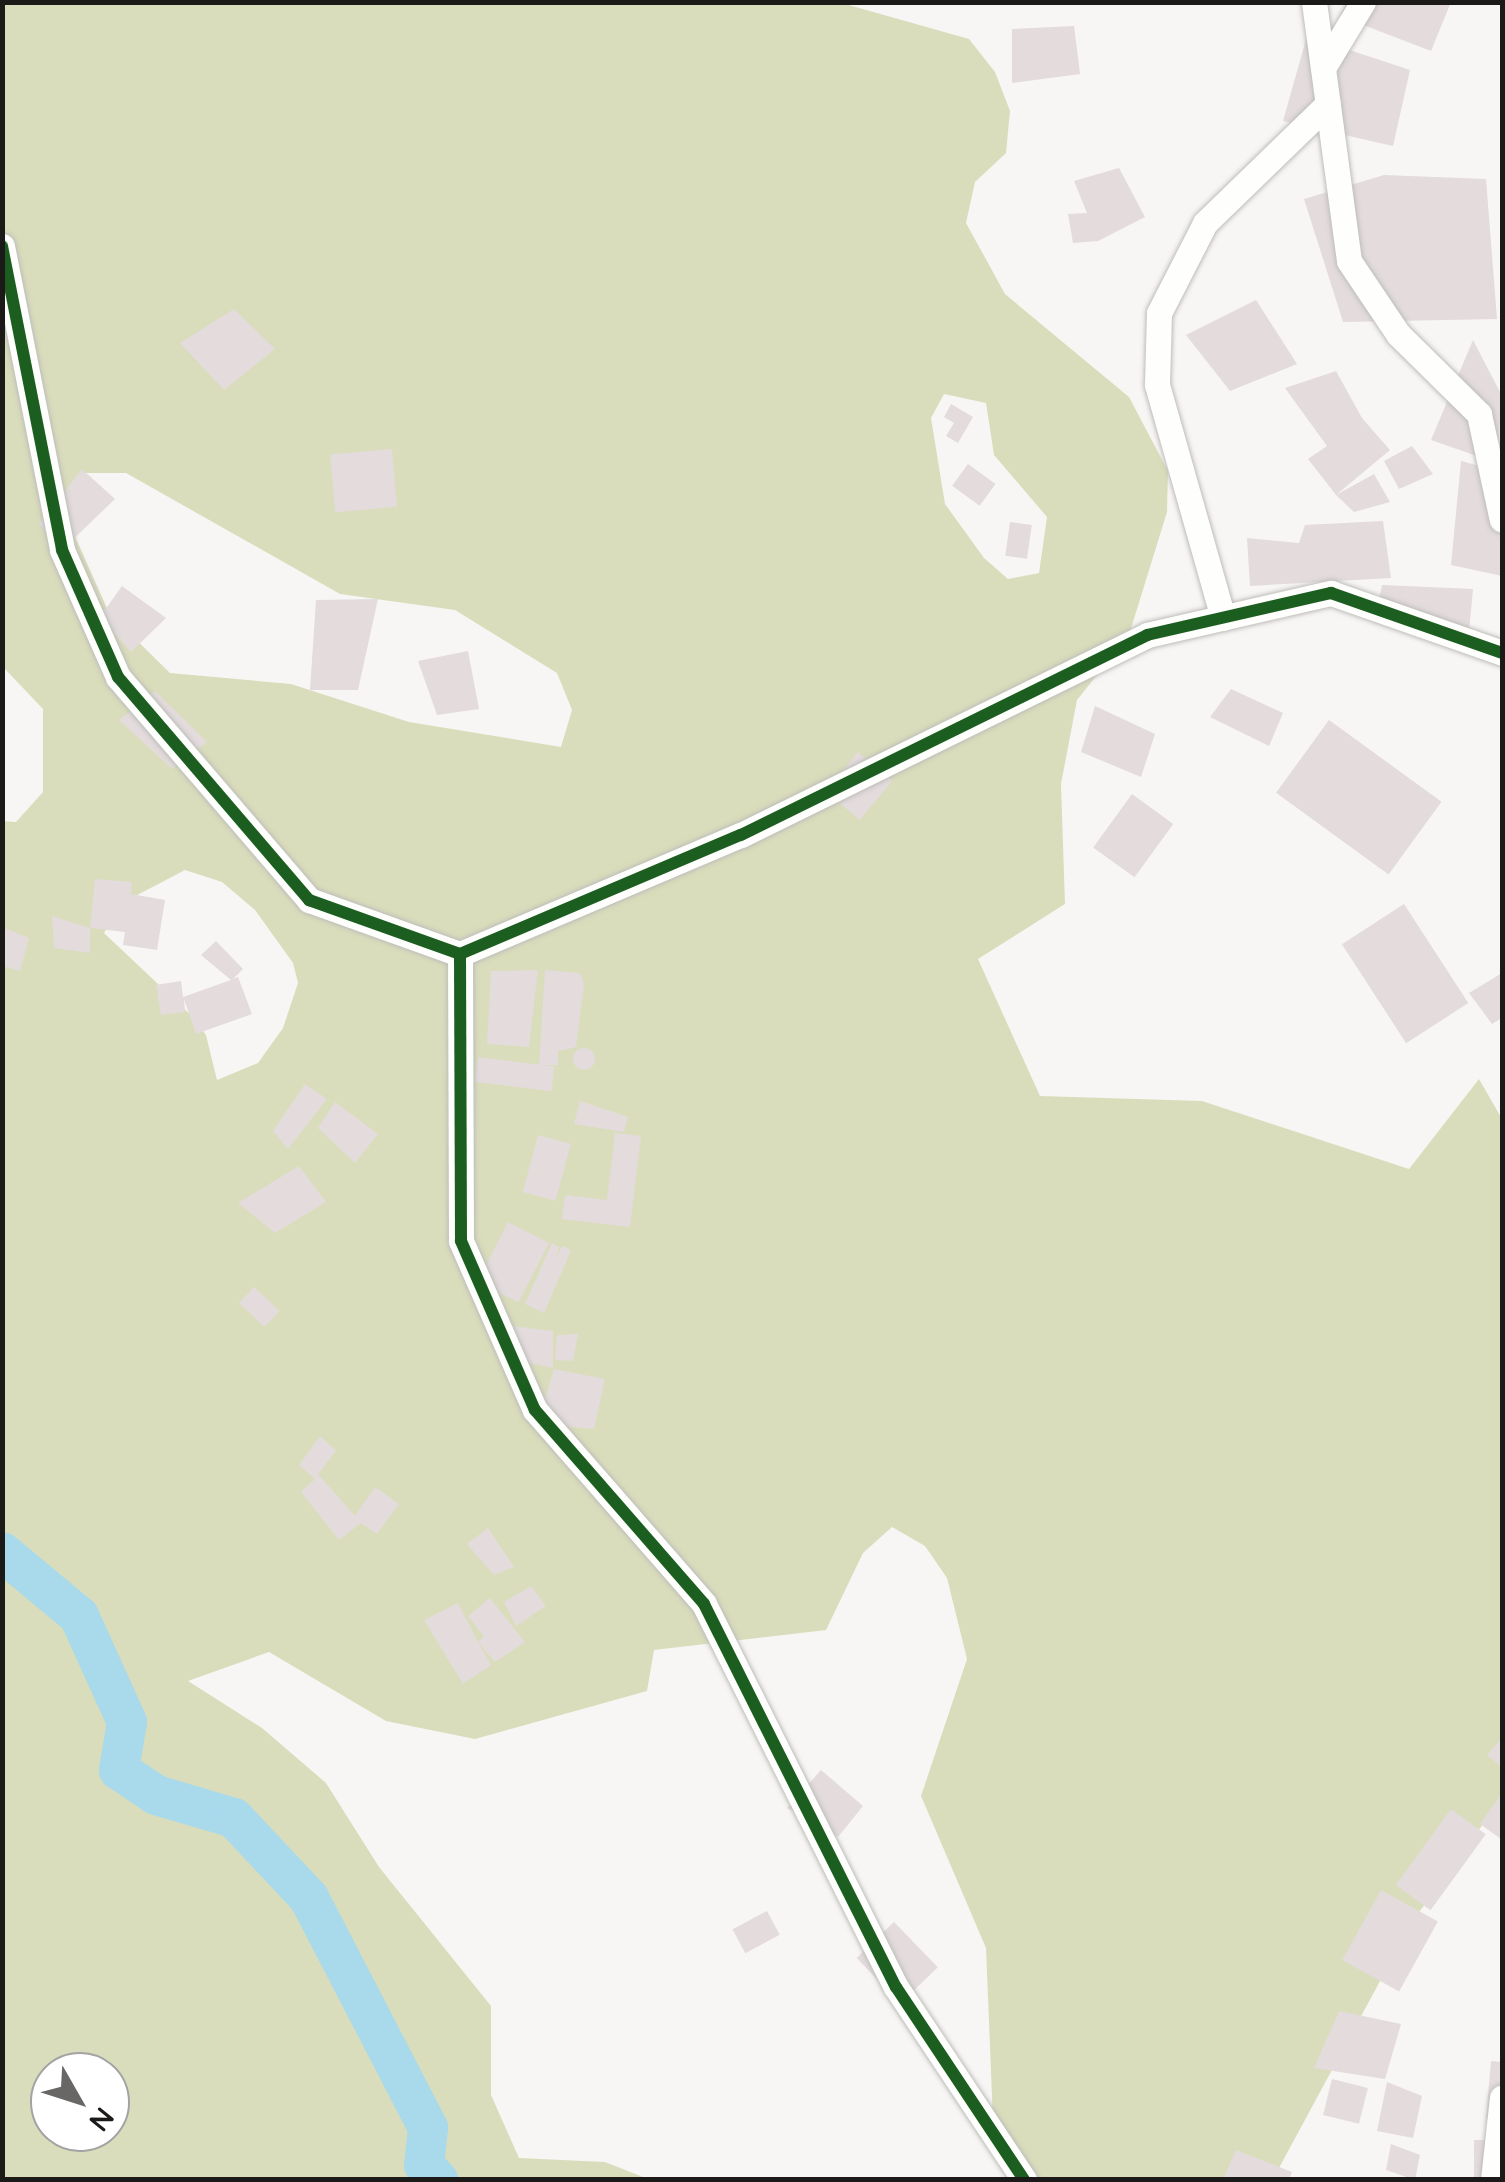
<!DOCTYPE html>
<style>
body{margin:0}
#map{position:relative;width:1505px;height:2182px;overflow:hidden;background:#f8f6f4;font-family:Quicksand,sans-serif}
div>[style]{position:absolute}
.forest>*{inset:0;background:#daddbb}
.river>*{height:40px;margin:-20px;padding:0 20px;transform-origin:20px;border-radius:20px;background:#a8daec}
.building>*{inset:0;background:#e3dbdc;transform-origin:0 0}
.round{border-radius:50%}
.roads{filter:drop-shadow(0 0 2px #bebdbb) drop-shadow(0 0 2px #bebdbb)}
.minor>*{height:25px;margin:-12.5px;padding:0 12.5px;transform-origin:12.5px;border-radius:12.5px;background:#fefefd}
.cycleway>*{height:12px;margin:-6px;padding:0 6px;transform-origin:6px;border-radius:6px;background:#1b5e20}
span{translate:-50% -50%;white-space:nowrap;text-align:center;line-height:1.15;-webkit-text-stroke:9px #fff;paint-order:stroke}
.frame{position:absolute;inset:0;border:5px solid #1b1a18;pointer-events:none}
.north{position:absolute;left:30px;top:2052px;width:100px;height:100px;box-sizing:border-box;background:#fff;border:2px solid #a4a3a3;border-radius:50%;rotate:129deg;font-size:28px;font-weight:700;line-height:40px;text-align:center;color:#1b1a18}
.north::after{content:'';display:block;margin:auto;width:35px;height:45px;background:#686765;clip-path:polygon(50% 0,100% 100%,50% 72%,0 100%)}
</style>
<div id="map">
<div class="forest">
<i style="clip-path:polygon(evenodd,838px 2px,969px 39px,995px 72px,1010px 111px,1006px 153px,975px 182px,966px 223px,1005px 294px,1129px 397px,1168px 471px,1167px 512px,1129px 635px,1077px 700px,1061px 784px,1065px 904px,978px 959px,1040px 1096px,1202px 1101px,1409px 1169px,1479px 1079px,1502px 1119px,1502px 1798px,1412px 1922px,1273px 2179px,1014px 2179px,994px 2146px,986px 1948px,921px 1796px,967px 1659px,947px 1578px,925px 1546px,892px 1527px,863px 1553px,826px 1630px,654px 1650px,647px 1691px,475px 1739px,386px 1721px,269px 1652px,188px 1681px,262px 1728px,326px 1783px,379px 1867px,491px 2006px,491px 2095px,519px 2158px,605px 2162px,648px 2179px,3px 2179px,2px 821px,16px 822px,43px 792px,43px 709px,3px 667px,3px 3px,838px 2px,944px 394px,986px 403px,994px 455px,1047px 517px,1039px 573px,1008px 579px,984px 558px,945px 504px,931px 418px,944px 394px,838px 2px,86px 473px,126px 473px,340px 594px,455px 610px,557px 673px,572px 710px,561px 747px,409px 722px,291px 684px,170px 673px,109px 613px,61px 505px,86px 473px,838px 2px,185px 870px,222px 882px,255px 910px,293px 963px,298px 983px,283px 1028px,258px 1063px,217px 1080px,206px 1035px,193px 1017px,104px 933px,124px 902px,185px 870px,838px 2px,50px 2072px,110px 2072px,110px 2132px,50px 2132px,50px 2072px)"></i>
</div>
<div class="river">
<i style="left:2px;top:1552px;width:100px;rotate:39.7deg"></i>
<i style="left:79px;top:1616px;width:116px;rotate:65.6deg"></i>
<i style="left:127px;top:1722px;width:49px;rotate:99.5deg"></i>
<i style="left:119px;top:1770px;width:45px;rotate:34deg"></i>
<i style="left:156px;top:1795px;width:81px;rotate:16.4deg"></i>
<i style="left:234px;top:1818px;width:110px;rotate:46.8deg"></i>
<i style="left:309px;top:1898px;width:259px;rotate:62.6deg"></i>
<i style="left:428px;top:2128px;width:37px;rotate:96deg"></i>
<i style="left:424px;top:2165px;width:21px;rotate:47deg"></i>
</div>
<div class="building">
<i style="clip-path:polygon(1347px 2px,1451px 2px,1431px 51px,1340px 16px)"></i>
<i style="clip-path:polygon(1074px 26px,1080px 74px,1012px 83px,1012px 29px)"></i>
<i style="clip-path:polygon(1307px 36px,1410px 70px,1393px 146px,1283px 121px)"></i>
<i style="clip-path:polygon(1119px 168px,1145px 217px,1098px 241px,1073px 243px,1068px 214px,1087px 213px,1074px 181px)"></i>
<i style="clip-path:polygon(1384px 175px,1486px 179px,1497px 319px,1343px 322px,1304px 199px)"></i>
<i style="clip-path:polygon(1256px 300px,1297px 364px,1230px 391px,1186px 335px)"></i>
<i style="clip-path:polygon(234px 309px,275px 349px,224px 390px,180px 343px)"></i>
<i style="clip-path:polygon(1473px 340px,1502px 396px,1497px 463px,1431px 440px)"></i>
<i style="clip-path:polygon(1336px 371px,1362px 418px,1390px 450px,1336px 495px,1374px 474px,1390px 502px,1354px 512px,1336px 495px,1308px 459px,1327px 446px,1285px 388px)"></i>
<i style="clip-path:polygon(951px 404px,973px 417px,958px 443px,946px 436px,954px 423px,944px 417px)"></i>
<i style="clip-path:polygon(1412px 446px,1433px 474px,1399px 489px,1384px 461px)"></i>
<i style="left:392px;top:449px;width:58px;height:62px;rotate:85deg"></i>
<i style="clip-path:polygon(1461px 461px,1502px 472px,1502px 576px,1451px 565px)"></i>
<i style="left:968px;top:464px;width:34px;height:27px;rotate:36deg"></i>
<i style="clip-path:polygon(82px 469px,115px 499px,62px 550px,39px 524px)"></i>
<i style="clip-path:polygon(1383px 521px,1391px 578px,1250px 586px,1247px 538px,1299px 543px,1305px 525px)"></i>
<i style="left:1010px;top:522px;width:22px;height:34px;rotate:8deg"></i>
<i style="clip-path:polygon(1382px 585px,1473px 589px,1469px 631px,1374px 623px)"></i>
<i style="clip-path:polygon(122px 586px,166px 618px,131px 652px,100px 617px)"></i>
<i style="clip-path:polygon(378px 599px,358px 690px,310px 690px,316px 600px)"></i>
<i style="clip-path:polygon(468px 651px,479px 709px,437px 715px,418px 661px)"></i>
<i style="clip-path:polygon(1231px 689px,1283px 713px,1269px 746px,1210px 717px)"></i>
<i style="clip-path:polygon(155px 691px,207px 742px,172px 769px,119px 720px)"></i>
<i style="clip-path:polygon(1095px 706px,1155px 734px,1141px 777px,1081px 752px)"></i>
<i style="left:1329px;top:720px;width:139px;height:90px;rotate:36deg"></i>
<i style="left:858px;top:752px;width:45px;height:51px;rotate:40deg"></i>
<i style="left:1132px;top:794px;width:51px;height:66px;rotate:36deg"></i>
<i style="clip-path:polygon(95px 879px,132px 882px,131px 894px,165px 900px,157px 950px,123px 945px,125px 932px,90px 928px)"></i>
<i style="left:1404px;top:904px;width:118px;height:74px;rotate:57deg"></i>
<i style="clip-path:polygon(52px 916px,90px 928px,90px 953px,54px 948px)"></i>
<i style="clip-path:polygon(2px 927px,29px 938px,20px 971px,2px 966px)"></i>
<i style="clip-path:polygon(216px 941px,243px 969px,233px 979px,238px 977px,252px 1014px,196px 1034px,184px 999px,185px 1012px,161px 1015px,156px 985px,181px 981px,183px 997px,231px 980px,201px 955px)"></i>
<i style="clip-path:polygon(538px 970px,529px 1047px,487px 1044px,491px 971px)"></i>
<i style="clip-path:polygon(545px 970px,580px 973px,584px 984px,576px 1047px,558px 1051px,558px 1065px,539px 1065px)"></i>
<i style="clip-path:polygon(1502px 973px,1502px 1018px,1492px 1024px,1469px 993px)"></i>
<i class="round" style="left:573px;top:1048px;width:22px;height:22px"></i>
<i style="left:478px;top:1057px;width:77px;height:25px;rotate:7deg"></i>
<i style="clip-path:polygon(305px 1084px,327px 1099px,288px 1149px,273px 1131px)"></i>
<i style="clip-path:polygon(580px 1101px,628px 1117px,624px 1132px,574px 1124px)"></i>
<i style="clip-path:polygon(335px 1102px,378px 1134px,355px 1163px,318px 1128px)"></i>
<i style="clip-path:polygon(615px 1133px,641px 1136px,630px 1227px,562px 1219px,565px 1195px,607px 1200px)"></i>
<i style="left:538px;top:1135px;width:34px;height:59px;rotate:15deg"></i>
<i style="clip-path:polygon(299px 1166px,326px 1202px,275px 1233px,238px 1203px)"></i>
<i style="left:508px;top:1222px;width:46px;height:67px;rotate:27deg"></i>
<i style="clip-path:polygon(552px 1243px,559px 1247px,556px 1259px,562px 1246px,571px 1250px,544px 1313px,525px 1304px)"></i>
<i style="left:254px;top:1287px;width:35px;height:22px;rotate:43deg"></i>
<i style="clip-path:polygon(512px 1326px,553px 1331px,553px 1368px,502px 1357px)"></i>
<i style="clip-path:polygon(578px 1334px,573px 1361px,555px 1360px,557px 1335px)"></i>
<i style="clip-path:polygon(554px 1369px,605px 1379px,594px 1429px,537px 1424px)"></i>
<i style="clip-path:polygon(320px 1436px,336px 1451px,318px 1474px,355px 1516px,375px 1487px,399px 1504px,377px 1534px,361px 1523px,339px 1540px,301px 1492px,315px 1479px,299px 1465px)"></i>
<i style="clip-path:polygon(488px 1528px,514px 1567px,494px 1575px,467px 1544px)"></i>
<i style="clip-path:polygon(531px 1586px,546px 1606px,516px 1626px,504px 1602px)"></i>
<i style="clip-path:polygon(490px 1598px,525px 1642px,495px 1662px,478px 1642px,491px 1665px,463px 1684px,424px 1620px,458px 1603px,478px 1642px,484px 1637px,468px 1616px)"></i>
<i style="clip-path:polygon(1502px 1738px,1502px 1767px,1487px 1755px)"></i>
<i style="clip-path:polygon(821px 1770px,863px 1806px,838px 1837px,787px 1808px)"></i>
<i style="clip-path:polygon(1502px 1793px,1502px 1837px,1501px 1839px,1480px 1824px)"></i>
<i style="left:1451px;top:1809px;width:43px;height:94px;rotate:36deg"></i>
<i style="left:1381px;top:1890px;width:65px;height:80px;rotate:29deg"></i>
<i style="left:767px;top:1911px;width:27px;height:39px;rotate:62deg"></i>
<i style="left:894px;top:1922px;width:63px;height:52px;rotate:46deg"></i>
<i style="clip-path:polygon(1339px 2011px,1401px 2024px,1385px 2079px,1314px 2068px)"></i>
<i style="clip-path:polygon(1491px 2061px,1502px 2062px,1502px 2118px,1486px 2119px)"></i>
<i style="left:1332px;top:2079px;width:37px;height:37px;rotate:14deg"></i>
<i style="clip-path:polygon(1387px 2082px,1422px 2096px,1413px 2138px,1377px 2131px)"></i>
<i style="left:1474px;top:2140px;width:28px;height:40px"></i>
<i style="clip-path:polygon(1391px 2144px,1420px 2155px,1415px 2180px,1386px 2170px)"></i>
<i style="clip-path:polygon(1236px 2150px,1292px 2172px,1289px 2180px,1224px 2177px)"></i>
</div>
<div class="roads">
<div class="minor">
<i style="left:1314px;top:2px;width:261px;rotate:82.3deg"></i>
<i style="left:1349px;top:261px;width:88px;rotate:56.1deg"></i>
<i style="left:1398px;top:334px;width:114px;rotate:44.6deg"></i>
<i style="left:1479px;top:414px;width:108px;rotate:77.8deg"></i>
<i style="left:1323px;top:68px;width:77px;rotate:-58.8deg"></i>
<i style="left:2px;top:246px;width:310px;rotate:78.8deg"></i>
<i style="left:62px;top:550px;width:139px;rotate:66.2deg"></i>
<i style="left:118px;top:677px;width:294px;rotate:49.4deg"></i>
<i style="left:309px;top:900px;width:160px;rotate:19.7deg"></i>
<i style="left:460px;top:954px;width:305px;rotate:-23deg"></i>
<i style="left:741px;top:835px;width:453px;rotate:-26.2deg"></i>
<i style="left:1147px;top:635px;width:189px;rotate:-12.9deg"></i>
<i style="left:1331px;top:593px;width:181px;rotate:19.3deg"></i>
<i style="left:1223px;top:618px;width:243px;rotate:-105.8deg"></i>
<i style="left:1157px;top:384px;width:71px;rotate:-88.4deg"></i>
<i style="left:1159px;top:313px;width:101px;rotate:-62.9deg"></i>
<i style="left:1205px;top:223px;width:171px;rotate:-44.1deg"></i>
<i style="left:460px;top:954px;width:287px;rotate:89.8deg"></i>
<i style="left:461px;top:1241px;width:184px;rotate:66.4deg"></i>
<i style="left:535px;top:1410px;width:257px;rotate:48.9deg"></i>
<i style="left:704px;top:1604px;width:428px;rotate:63.4deg"></i>
<i style="left:896px;top:1987px;width:232px;rotate:56.4deg"></i>
<i style="left:1493px;top:2180px;width:83px;rotate:-83.8deg"></i>
</div>
</div>
<div class="cycleway">
<i style="left:2px;top:246px;width:310px;rotate:78.8deg"></i>
<i style="left:62px;top:550px;width:139px;rotate:66.2deg"></i>
<i style="left:118px;top:677px;width:294px;rotate:49.4deg"></i>
<i style="left:309px;top:900px;width:160px;rotate:19.7deg"></i>
<i style="left:460px;top:954px;width:305px;rotate:-23deg"></i>
<i style="left:741px;top:835px;width:453px;rotate:-26.2deg"></i>
<i style="left:1147px;top:635px;width:189px;rotate:-12.9deg"></i>
<i style="left:1331px;top:593px;width:181px;rotate:19.3deg"></i>
<i style="left:460px;top:954px;width:287px;rotate:89.8deg"></i>
<i style="left:461px;top:1241px;width:184px;rotate:66.4deg"></i>
<i style="left:535px;top:1410px;width:257px;rotate:48.9deg"></i>
<i style="left:704px;top:1604px;width:428px;rotate:63.4deg"></i>
<i style="left:896px;top:1987px;width:232px;rotate:56.4deg"></i>
</div>
<div class="frame"></div>
<div class="north">N</div>
</div>
